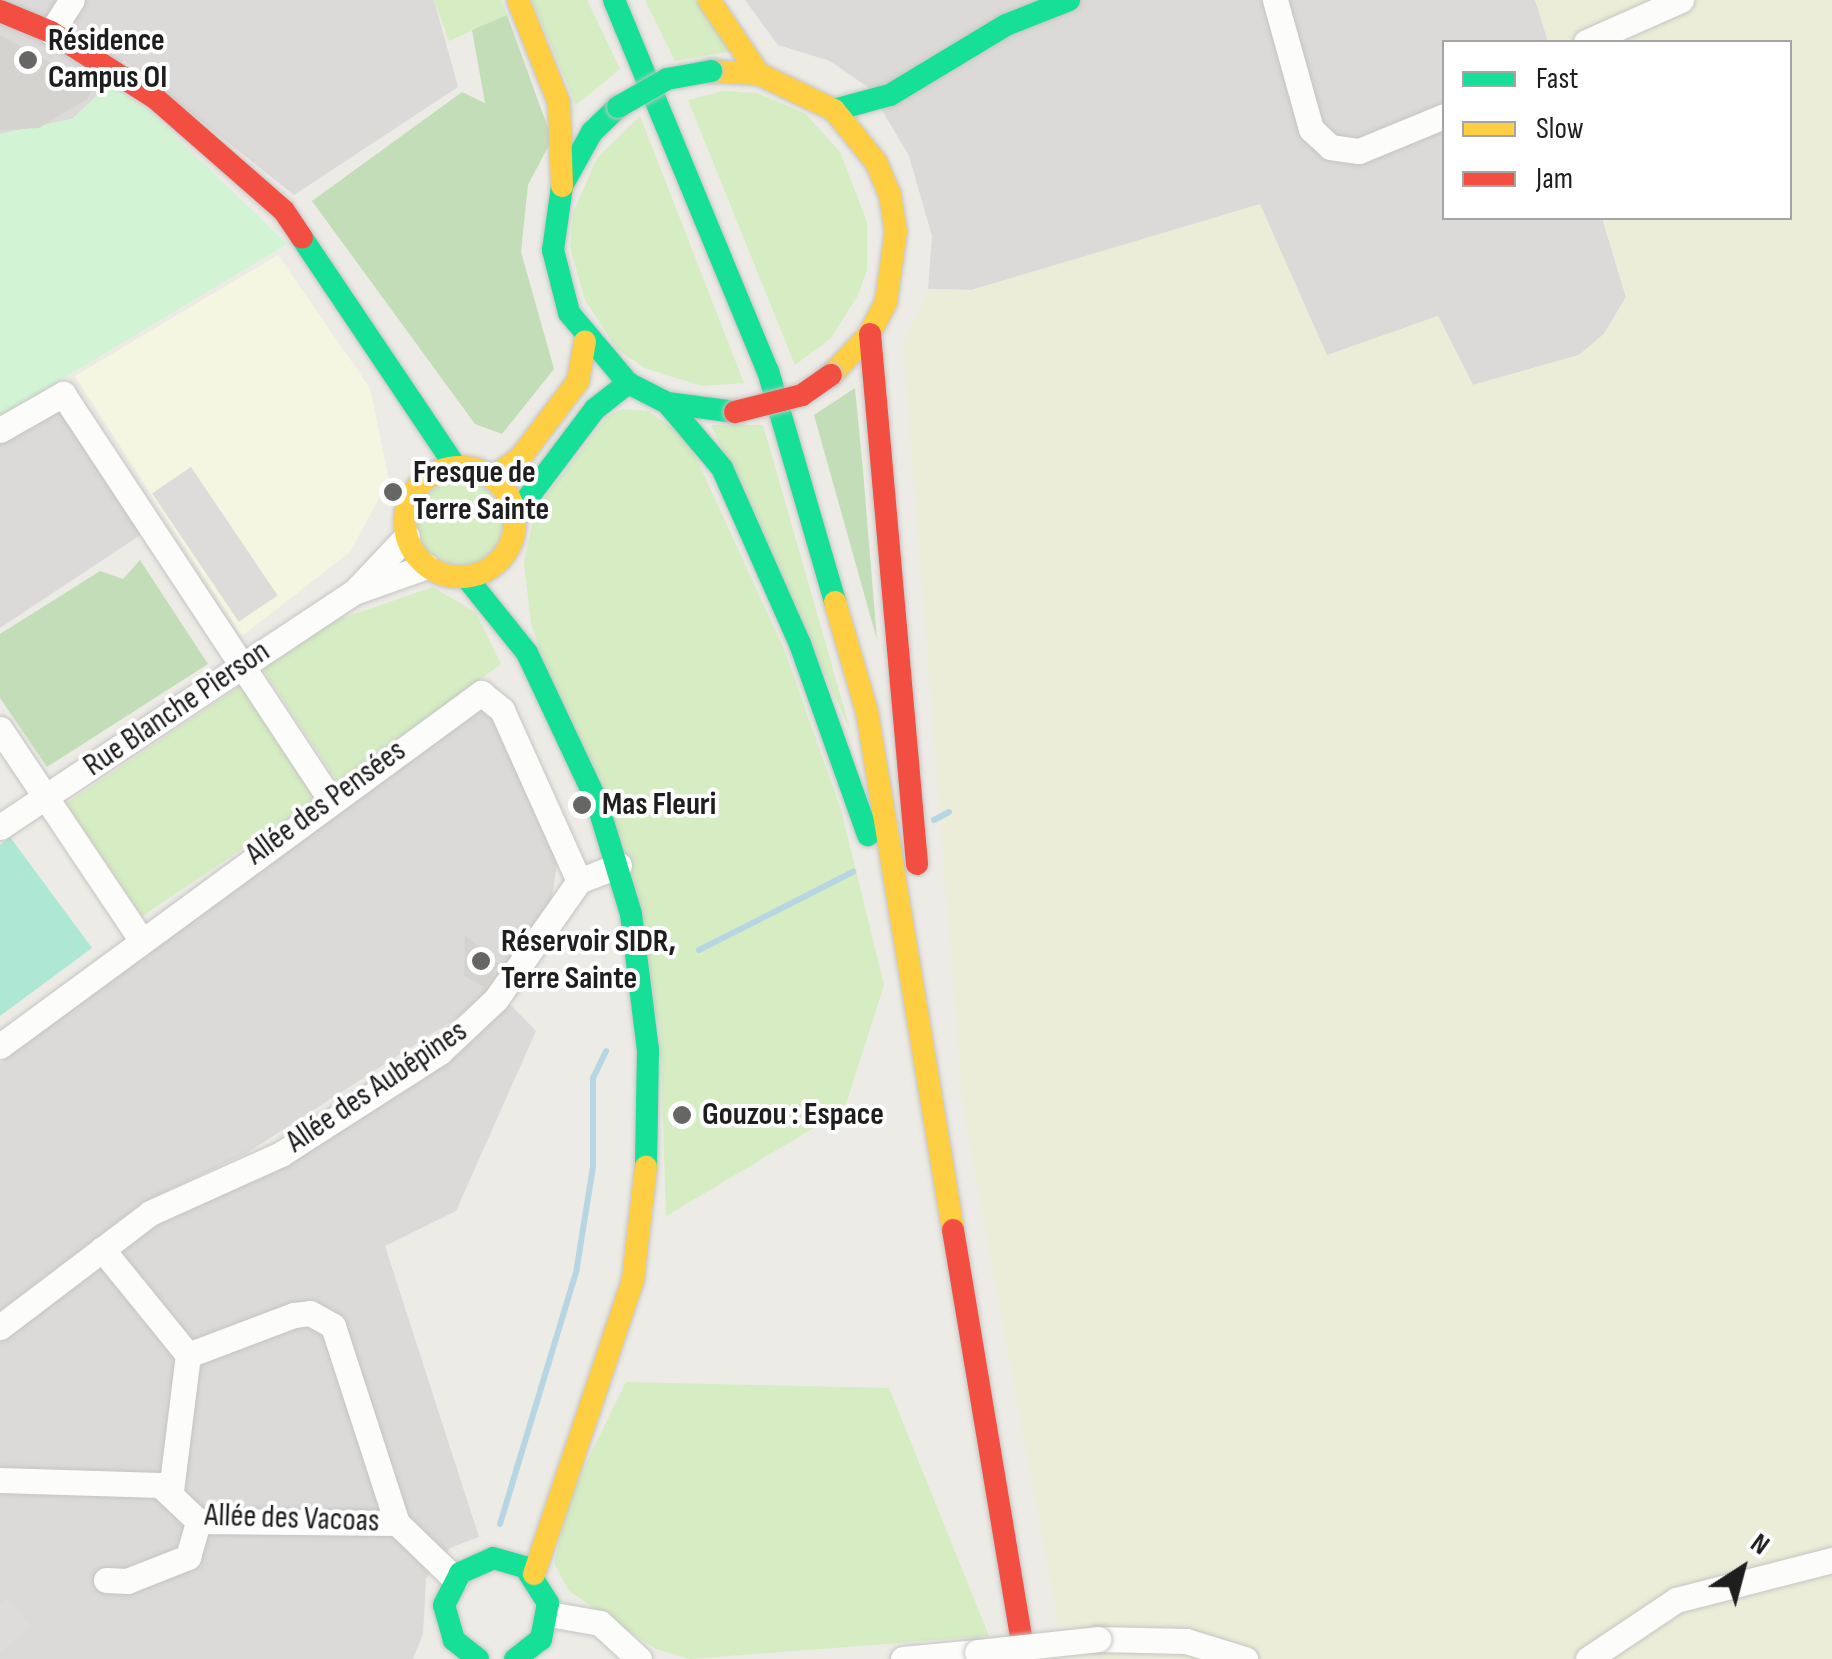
<!DOCTYPE html>
<meta charset="utf-8">
<style>
body{margin:0}
#map{position:relative;width:1832px;height:1659px;overflow:hidden;background:#ecebe6;font-family:"Sofia Sans Condensed",sans-serif}
div>[style]{position:absolute}
.residential>*{inset:0;background:#dbdad8}
.education>*{inset:0;background:#f5f6e1}
.farmland>*{inset:0;background:#ebedd8}
.grass>*{inset:0;background:#d6ecc3;transform-origin:0 0}
.round{border-radius:50%}
.forest>*{inset:0;background:#c4ddb9}
.park>*{inset:0;background:#d2f4d5}
.pitch>*{inset:0;background:#aee7d3}
.parking>*{inset:0;background:#dddcda;transform-origin:0 0}
.stream>*{height:6px;margin:-3px;padding:0 3px;transform-origin:3px;border-radius:3px;background:#b8d6e2}
.building>*{inset:0;background:#d4d3cf}
.roads{filter:drop-shadow(0 0 2px #c5c4c2) drop-shadow(0 0 2px #c5c4c2)}
.street>*{height:25px;margin:-12.5px;padding:0 12.5px;transform-origin:12.5px;border-radius:12.5px;background:#fcfcfb}
.fast>*{height:22px;margin:-11px;padding:0 11px;transform-origin:11px;border-radius:11px;background:#16e098}
.slow>*{height:22px;margin:-11px;padding:0 11px;transform-origin:11px;border-radius:11px;background:#ffcf43}
.slow>.ring{margin:-11px;padding:0;box-sizing:content-box;background:none;border:22px solid #ffcf43;border-radius:50%}
.jam>*{height:22px;margin:-11px;padding:0 11px;transform-origin:11px;border-radius:11px;background:#f24e42}
.bridges{filter:drop-shadow(0 0 2px #c5c4c2) drop-shadow(0 0 2px #c5c4c2)}
.street-bridge>*{height:25px;margin:-12.5px;padding:0 12.5px;transform-origin:12.5px;border-radius:12.5px;background:#fcfcfb}
.fast-bridge>*{height:22px;margin:-11px;padding:0 11px;transform-origin:11px;border-radius:11px;background:#16e098}
.jam-bridge>*{height:22px;margin:-11px;padding:0 11px;transform-origin:11px;border-radius:11px;background:#f24e42}
.dots>*{width:28px;height:28px;translate:-50% -50%;box-sizing:border-box;border:5px solid #fff;border-radius:50%}
span{translate:-50% -50%;white-space:nowrap;text-align:center;line-height:1.15;-webkit-text-stroke:8px #fff;paint-order:stroke}
.poi-label{font-size:32px;color:#1e1e1e;font-weight:700}
.left{translate:0 -50%;text-align:left}
.street-label{font-size:32px;color:#1e1e1e}
.legend{position:absolute;left:1442px;top:40px;width:350px;height:180px;box-sizing:border-box;background:#fff;border:2px solid #a5a5a5;margin:0;padding:12px 18px;list-style:none;font-size:30px;color:#1e1e1e}
.legend li{display:flex;align-items:center;gap:20px;height:50px}
.legend b{width:50px;border:2px solid #a5a5a5}
.north{position:absolute;left:1692px;top:1519px;width:100px;height:100px;-webkit-text-stroke:8px #fff;paint-order:stroke;rotate:36deg;font-size:28px;font-weight:700;line-height:40px;text-align:center;color:#1e1e1e}
.north::after{content:'';display:block;margin:auto;width:35px;height:45px;background:#1e1e1e;clip-path:polygon(50% 0,100% 100%,50% 72%,0 100%)}
</style>
<div id="map">
<div class="residential">
<i style="clip-path:polygon(0 0,434px 0,458px 87px,294px 195px,124px 60px,98px 102px,72px 119px,0 134px)"></i>
<i style="clip-path:polygon(745px 0,1535px 0,1548px 42px,1444px 42px,1444px 218px,1602px 218px,1626px 297px,1604px 334px,1579px 355px,1473px 385px,1438px 316px,1327px 356px,970px 290px,928px 289px,932px 236px,909px 156px,869px 88px,830px 61px,778px 45px)"></i>
<i style="clip-path:polygon(59px 409px,142px 534px,0 628px,0 443px)"></i>
<i style="clip-path:polygon(496px 686px,557px 864px,550px 910px,489px 997px,247px 1153px,144px 1202px,0 1311px,0 1063px)"></i>
<i style="clip-path:polygon(506px 1000px,536px 1031px,456px 1211px,385px 1246px,479px 1537px,450px 1548px,426px 1578px,423px 1634px,413px 1659px,0 1659px,0 1343px,157px 1224px,262px 1176px,424px 1079px)"></i>
</div>
<div class="education">
<i style="clip-path:polygon(278px 255px,370px 388px,389px 480px,350px 552px,242px 636px,75px 376px)"></i>
</div>
<div class="farmland">
<i style="clip-path:polygon(1535px 0,1832px 0,1832px 1659px,1072px 1659px,1090px 1642px,1058px 1623px,963px 1108px,903px 345px,928px 289px,971px 290px,1260px 204px,1327px 355px,1438px 316px,1473px 385px,1579px 355px,1604px 334px,1626px 297px,1602px 218px,1790px 218px,1790px 42px,1549px 42px)"></i>
</div>
<div class="grass">
<i style="clip-path:polygon(434px 0,501px 0,507px 15px,449px 41px)"></i>
<i style="clip-path:polygon(532px 0,587px 0,620px 69px,576px 105px)"></i>
<i style="clip-path:polygon(645px 0,700px 0,732px 51px,675px 61px)"></i>
<i style="clip-path:polygon(723px 91px,757px 93px,806px 114px,840px 152px,867px 222px,867px 270px,858px 295px,831px 338px,795px 365px,688px 100px)"></i>
<i style="clip-path:polygon(640px 116px,744px 383px,702px 386px,645px 368px,618px 350px,585px 300px,570px 247px,573px 213px,597px 158px)"></i>
<i style="clip-path:polygon(623px 409px,648px 411px,687px 438px,784px 649px,841px 810px,884px 985px,844px 1110px,666px 1216px,660px 1028px,531px 623px,524px 563px,535px 510px,608px 416px)"></i>
<i style="clip-path:polygon(711px 425px,763px 425px,851px 732px)"></i>
<i class="round" style="left:417px;top:480px;width:86px;height:86px"></i>
<i style="clip-path:polygon(433px 587px,476px 613px,501px 664px,339px 784px,263px 669px,334px 621px)"></i>
<i style="left:242px;top:685px;width:136px;height:212px;rotate:56deg"></i>
<i style="clip-path:polygon(626px 1382px,889px 1388px,989px 1636px,690px 1659px,656px 1649px,569px 1591px,554px 1563px,570px 1496px)"></i>
</div>
<div class="forest">
<i style="clip-path:polygon(507px 15px,552px 139px,528px 185px,521px 252px,554px 369px,502px 434px,475px 424px,312px 201px,462px 92px,485px 103px,472px 30px)"></i>
<i style="clip-path:polygon(855px 388px,863px 471px,877px 640px,814px 415px)"></i>
<i style="clip-path:polygon(140px 560px,208px 664px,47px 767px,0 698px,0 634px,100px 571px,123px 579px)"></i>
</div>
<div class="park">
<i style="clip-path:polygon(108px 85px,146px 108px,287px 244px,0 416px,0 134px,72px 119px)"></i>
</div>
<div class="pitch">
<i style="clip-path:polygon(10px 837px,92px 948px,0 1016px,0 845px)"></i>
</div>
<div class="parking">
<i style="left:191px;top:467px;width:155px;height:47px;rotate:56deg"></i>
<i style="clip-path:polygon(8px 1598px,31px 1627px,0 1652px,0 1604px)"></i>
</div>
<div class="stream">
<i style="left:934px;top:820px;width:17px;rotate:-28deg"></i>
<i style="left:699px;top:950px;width:173px;rotate:-26.9deg"></i>
<i style="left:500px;top:1524px;width:262px;rotate:-73.2deg"></i>
<i style="left:576px;top:1273px;width:107px;rotate:-80.9deg"></i>
<i style="left:593px;top:1167px;width:89px;rotate:-90deg"></i>
<i style="left:593px;top:1078px;width:30px;rotate:-64deg"></i>
</div>
<div class="building">
<i style="clip-path:polygon(0 35px,94px 86px,87px 99px,39px 128px,0 130px)"></i>
<i style="clip-path:polygon(465px 935px,499px 964px,485px 987px,464px 976px)"></i>
</div>
<div class="roads">
<div class="street">
<i style="left:1275px;top:0;width:134px;rotate:74.4deg"></i>
<i style="left:1311px;top:129px;width:26px;rotate:43deg"></i>
<i style="left:1330px;top:147px;width:29px;rotate:8deg"></i>
<i style="left:1359px;top:151px;width:92px;rotate:-22.4deg"></i>
<i style="left:51px;top:32px;width:38px;rotate:-57deg"></i>
<i style="left:1586px;top:42px;width:104px;rotate:-23.9deg"></i>
<i style="left:0;top:430px;width:73px;rotate:-29.7deg"></i>
<i style="left:63px;top:394px;width:485px;rotate:56.6deg"></i>
<i style="left:358px;top:588px;width:71px;rotate:-46.7deg"></i>
<i style="left:0;top:729px;width:255px;rotate:56.2deg"></i>
<i style="left:0;top:827px;width:425px;rotate:-33.6deg"></i>
<i style="left:354px;top:592px;width:77px;rotate:-19.6deg"></i>
<i style="left:0;top:1046px;width:597px;rotate:-36.27deg"></i>
<i style="left:481px;top:693px;width:27px;rotate:39deg"></i>
<i style="left:502px;top:710px;width:188px;rotate:65.8deg"></i>
<i style="left:102px;top:1249px;width:136px;rotate:50.9deg"></i>
<i style="left:188px;top:1355px;width:113px;rotate:-20.7deg"></i>
<i style="left:294px;top:1315px;width:16px;rotate:-7deg"></i>
<i style="left:310px;top:1313px;width:26px;rotate:29deg"></i>
<i style="left:333px;top:1326px;width:207px;rotate:72deg"></i>
<i style="left:0;top:1327px;width:188px;rotate:-37.2deg"></i>
<i style="left:150px;top:1213px;width:144px;rotate:-24.2deg"></i>
<i style="left:281px;top:1154px;width:189px;rotate:-32.7deg"></i>
<i style="left:440px;top:1052px;width:77px;rotate:-43.4deg"></i>
<i style="left:496px;top:999px;width:144px;rotate:-54.9deg"></i>
<i style="left:579px;top:881px;width:43px;rotate:-21.8deg"></i>
<i style="left:0;top:1480px;width:160px;rotate:1.8deg"></i>
<i style="left:160px;top:1485px;width:52px;rotate:43.5deg"></i>
<i style="left:198px;top:1521px;width:199px;rotate:0.6deg"></i>
<i style="left:397px;top:1523px;width:81px;rotate:44deg"></i>
<i style="left:171px;top:1491px;width:137px;rotate:-82.9deg"></i>
<i style="left:106px;top:1580px;width:21px;rotate:3deg"></i>
<i style="left:127px;top:1581px;width:66px;rotate:-21.5deg"></i>
<i style="left:188px;top:1557px;width:37px;rotate:-74deg"></i>
<i style="left:549px;top:1614px;width:52px;rotate:10deg"></i>
<i style="left:600px;top:1623px;width:53px;rotate:42.7deg"></i>
<i style="left:1098px;top:1639px;width:88px;rotate:1.3deg"></i>
<i style="left:1186px;top:1641px;width:62px;rotate:17deg"></i>
<i style="left:903px;top:1659px;width:74px;rotate:-5.4deg"></i>
<i style="left:1588px;top:1659px;width:106px;rotate:-33.8deg"></i>
<i style="left:1676px;top:1600px;width:161px;rotate:-14.4deg"></i>
</div>
<div class="fast">
<i style="left:614px;top:0;width:402px;rotate:67.5deg"></i>
<i style="left:768px;top:371px;width:241px;rotate:73.8deg"></i>
<i style="left:618px;top:107px;width:36px;rotate:136deg"></i>
<i style="left:592px;top:132px;width:62px;rotate:119.1deg"></i>
<i style="left:562px;top:186px;width:65px;rotate:98deg"></i>
<i style="left:553px;top:250px;width:65px;rotate:75.7deg"></i>
<i style="left:569px;top:313px;width:92px;rotate:49.9deg"></i>
<i style="left:628px;top:383px;width:44px;rotate:27.1deg"></i>
<i style="left:667px;top:403px;width:69px;rotate:7.5deg"></i>
<i style="left:834px;top:110px;width:58px;rotate:-15deg"></i>
<i style="left:890px;top:95px;width:135px;rotate:-31.1deg"></i>
<i style="left:1006px;top:25px;width:68px;rotate:-21.6deg"></i>
<i style="left:302px;top:238px;width:275px;rotate:56.1deg"></i>
<i style="left:667px;top:403px;width:85px;rotate:49.8deg"></i>
<i style="left:722px;top:468px;width:193px;rotate:66.1deg"></i>
<i style="left:800px;top:644px;width:203px;rotate:70.4deg"></i>
<i style="left:515px;top:515px;width:133px;rotate:-53deg"></i>
<i style="left:595px;top:409px;width:42px;rotate:-38.2deg"></i>
<i style="left:466px;top:577px;width:97px;rotate:51.2deg"></i>
<i style="left:527px;top:653px;width:165px;rotate:64.8deg"></i>
<i style="left:597px;top:802px;width:117px;rotate:73.1deg"></i>
<i style="left:631px;top:914px;width:137px;rotate:82.9deg"></i>
<i style="left:648px;top:1050px;width:117px;rotate:91deg"></i>
<i style="left:478px;top:1659px;width:31px;rotate:-142deg"></i>
<i style="left:454px;top:1640px;width:36px;rotate:-106deg"></i>
<i style="left:444px;top:1605px;width:36px;rotate:-63deg"></i>
<i style="left:460px;top:1573px;width:36px;rotate:-24deg"></i>
<i style="left:493px;top:1558px;width:33px;rotate:16deg"></i>
<i style="left:525px;top:1567px;width:43px;rotate:57.4deg"></i>
<i style="left:548px;top:1603px;width:37px;rotate:101deg"></i>
<i style="left:541px;top:1639px;width:33px;rotate:142deg"></i>
</div>
<div class="slow">
<i style="left:518px;top:0;width:111px;rotate:68.3deg"></i>
<i style="left:559px;top:103px;width:83px;rotate:87.9deg"></i>
<i style="left:709px;top:0;width:89px;rotate:56deg"></i>
<i style="left:711px;top:71px;width:48px;rotate:3.6deg"></i>
<i style="left:759px;top:74px;width:83px;rotate:25.6deg"></i>
<i style="left:834px;top:110px;width:67px;rotate:51.1deg"></i>
<i style="left:876px;top:162px;width:36px;rotate:67deg"></i>
<i style="left:890px;top:195px;width:36px;rotate:81deg"></i>
<i style="left:896px;top:231px;width:72px;rotate:98deg"></i>
<i style="left:886px;top:302px;width:36px;rotate:117deg"></i>
<i style="left:870px;top:334px;width:57px;rotate:133.6deg"></i>
<i class="ring" style="left:405px;top:467px;width:88px;height:88px"></i>
<i style="left:493px;top:477px;width:33px;rotate:-35deg"></i>
<i style="left:520px;top:458px;width:96px;rotate:-53deg"></i>
<i style="left:578px;top:381px;width:40px;rotate:-80deg"></i>
<i style="left:835px;top:602px;width:115px;rotate:73.8deg"></i>
<i style="left:867px;top:712px;width:525px;rotate:80.57deg"></i>
<i style="left:534px;top:1574px;width:311px;rotate:-71.4deg"></i>
<i style="left:633px;top:1279px;width:113px;rotate:-83.4deg"></i>
</div>
<div class="jam">
<i style="left:0;top:11px;width:55px;rotate:22.4deg"></i>
<i style="left:51px;top:32px;width:123px;rotate:32.4deg"></i>
<i style="left:155px;top:98px;width:171px;rotate:41.2deg"></i>
<i style="left:284px;top:211px;width:32px;rotate:56deg"></i>
<i style="left:870px;top:334px;width:532px;rotate:84.93deg"></i>
<i style="left:953px;top:1230px;width:435px;rotate:80.5deg"></i>
</div>
</div>
<div class="bridges">
<div class="street-bridge">
<i style="left:977px;top:1652px;width:122px;rotate:-6.1deg"></i>
</div>
<div class="fast-bridge">
<i style="left:618px;top:107px;width:56px;rotate:-29.7deg"></i>
<i style="left:667px;top:79px;width:45px;rotate:-10.3deg"></i>
</div>
<div class="jam-bridge">
<i style="left:735px;top:412px;width:69px;rotate:-14.2deg"></i>
<i style="left:802px;top:395px;width:35px;rotate:-35deg"></i>
</div>
</div>
<div class="dots">
<i style="left:28px;top:60px;background:#666664"></i>
<i style="left:393px;top:492px;background:#666664"></i>
<i style="left:582px;top:805px;background:#666664"></i>
<i style="left:481px;top:961px;background:#666664"></i>
<i style="left:682px;top:1115px;background:#666664"></i>
</div>
<div class="poi-label">
<span class="left" style="left:48px;top:60px">Résidence<br>Campus OI</span>
<span class="left" style="left:413px;top:492px">Fresque de<br>Terre Sainte</span>
<span class="left" style="left:602px;top:805px">Mas Fleuri</span>
<span class="left" style="left:501px;top:961px">Réservoir SIDR,<br>Terre Sainte</span>
<span class="left" style="left:702px;top:1115px">Gouzou : Espace</span>
</div>
<div class="street-label">
<span style="left:177px;top:709px;rotate:-34deg">Rue Blanche Pierson</span>
<span style="left:326px;top:803px;rotate:-36deg">Allée des Pensées</span>
<span style="left:377px;top:1087px;rotate:-34deg">Allée des Aubépines</span>
<span style="left:292px;top:1519px;rotate:2deg">Allée des Vacoas</span>
</div>
<ul class="legend">
<li><b style="height:12px;background:#16e098"></b>Fast</li>
<li><b style="height:12px;background:#ffcf43"></b>Slow</li>
<li><b style="height:12px;background:#f24e42"></b>Jam</li>
</ul>
<div class="north">N</div>
</div>
